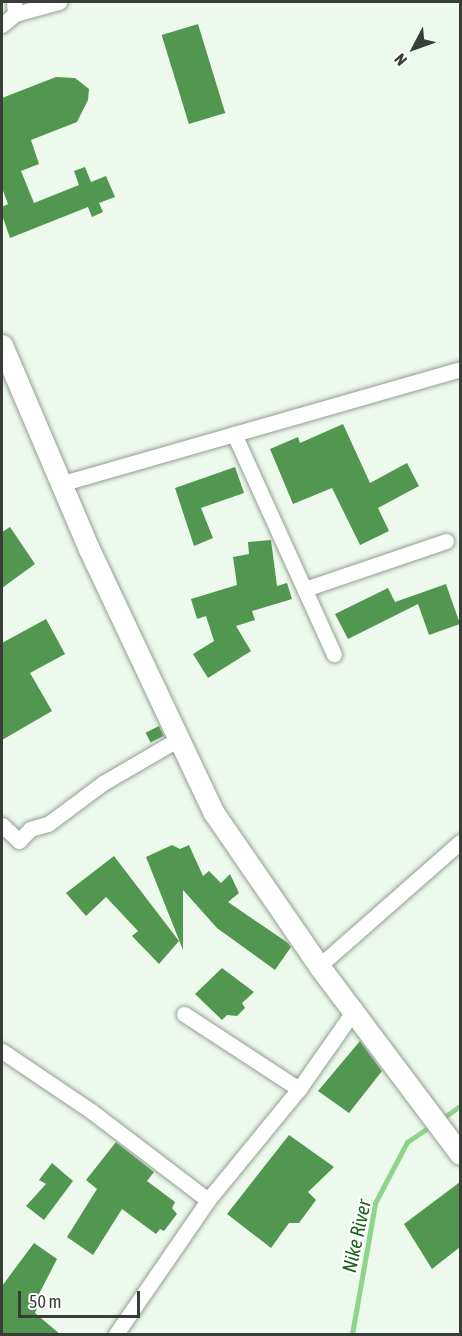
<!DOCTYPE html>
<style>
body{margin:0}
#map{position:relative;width:462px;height:1336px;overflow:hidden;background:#edf9ec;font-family:"Asap Condensed",sans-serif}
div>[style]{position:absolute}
.stream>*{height:5px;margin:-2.5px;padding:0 2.5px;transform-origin:2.5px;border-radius:2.5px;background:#8dd58a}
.building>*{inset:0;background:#51974f;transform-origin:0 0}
.roads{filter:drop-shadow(0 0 2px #939e92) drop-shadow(0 0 2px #939e92)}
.minor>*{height:15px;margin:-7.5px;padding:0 7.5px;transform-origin:7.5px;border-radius:7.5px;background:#fff}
.secondary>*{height:21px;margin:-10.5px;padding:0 10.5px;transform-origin:10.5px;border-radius:10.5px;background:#fff}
span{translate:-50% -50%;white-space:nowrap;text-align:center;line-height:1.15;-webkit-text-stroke:5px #fff;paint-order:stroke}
.water-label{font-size:20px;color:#1b631c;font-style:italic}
.frame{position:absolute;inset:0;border:3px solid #383d38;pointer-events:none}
.north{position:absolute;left:384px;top:18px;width:60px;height:60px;-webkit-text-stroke:4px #fff;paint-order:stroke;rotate:229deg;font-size:16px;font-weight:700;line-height:24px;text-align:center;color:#383d38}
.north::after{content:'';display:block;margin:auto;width:21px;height:27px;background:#383d38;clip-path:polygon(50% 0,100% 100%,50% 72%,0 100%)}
.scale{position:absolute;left:18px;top:1291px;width:122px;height:27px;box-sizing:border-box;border:3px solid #383d38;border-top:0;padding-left:8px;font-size:18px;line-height:21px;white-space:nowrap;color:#383d38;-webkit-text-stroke:4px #fff;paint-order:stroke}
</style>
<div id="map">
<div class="stream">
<i style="left:440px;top:1120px;width:24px;rotate:-35deg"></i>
<i style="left:352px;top:1334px;width:133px;rotate:-80deg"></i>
<i style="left:375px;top:1203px;width:69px;rotate:-62.3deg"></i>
<i style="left:407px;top:1142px;width:30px;rotate:-34deg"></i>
</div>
<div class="building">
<i style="left:198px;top:24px;width:93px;height:38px;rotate:73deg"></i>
<i style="clip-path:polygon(56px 77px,75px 78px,89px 89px,88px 100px,77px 122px,31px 140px,39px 164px,21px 171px,34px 203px,79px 185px,74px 171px,85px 167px,91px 182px,106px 176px,115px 197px,99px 203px,103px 212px,92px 217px,88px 207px,10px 238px,2px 215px,2px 207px,8px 204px,2px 188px,2px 98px)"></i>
<i style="clip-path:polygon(343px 424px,370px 483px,407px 463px,419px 486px,378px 508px,389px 531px,360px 545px,332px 488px,293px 504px,270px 449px,298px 437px,300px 443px)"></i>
<i style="clip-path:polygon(235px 467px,244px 493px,201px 508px,213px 538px,194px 546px,175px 488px)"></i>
<i style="clip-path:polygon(10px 527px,35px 564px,2px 588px,2px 532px)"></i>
<i style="clip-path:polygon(271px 540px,277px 586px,287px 583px,292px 599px,252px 611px,255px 620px,236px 626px,251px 651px,208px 678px,193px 654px,214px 641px,206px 616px,197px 619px,191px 599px,237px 585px,233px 557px,249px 554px,248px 542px)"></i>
<i style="clip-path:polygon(446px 584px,460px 624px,429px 635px,418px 604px,348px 639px,335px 614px,388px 588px,395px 602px)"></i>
<i style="clip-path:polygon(46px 619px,65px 654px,30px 673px,52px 711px,2px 740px,2px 643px)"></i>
<i style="left:159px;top:726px;width:11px;height:15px;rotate:63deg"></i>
<i style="clip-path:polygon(172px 845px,180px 849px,189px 845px,203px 876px,209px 871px,221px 883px,230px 874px,239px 893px,228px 902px,288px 943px,291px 947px,275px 970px,217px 928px,183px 890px,183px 950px,146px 857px)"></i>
<i style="clip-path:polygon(114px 856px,179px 941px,159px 964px,132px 936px,138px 931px,106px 897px,86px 916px,66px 893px)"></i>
<i style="clip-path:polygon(222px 968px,254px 992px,242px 1003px,245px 1008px,237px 1016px,227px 1015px,222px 1020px,195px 994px)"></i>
<i style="clip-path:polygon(360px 1041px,382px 1071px,349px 1113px,318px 1091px)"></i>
<i style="clip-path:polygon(289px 1135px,334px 1167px,308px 1192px,316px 1200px,299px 1223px,289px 1223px,271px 1248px,227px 1214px)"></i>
<i style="clip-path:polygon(116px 1142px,154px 1172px,147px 1181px,175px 1202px,172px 1208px,177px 1214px,164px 1231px,160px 1229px,156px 1234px,122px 1209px,93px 1255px,67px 1237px,97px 1189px,86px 1180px)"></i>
<i style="clip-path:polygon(52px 1163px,73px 1181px,44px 1220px,26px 1206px,46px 1184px,39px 1180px)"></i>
<i style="clip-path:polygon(460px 1182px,460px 1247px,432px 1269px,404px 1224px)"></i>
<i style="clip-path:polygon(34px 1243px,57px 1259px,37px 1298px,40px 1301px,35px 1313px,61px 1335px,2px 1335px,2px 1286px)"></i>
</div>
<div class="roads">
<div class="minor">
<i style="left:15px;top:14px;width:46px;rotate:-15.3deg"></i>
<i style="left:2px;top:25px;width:17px;rotate:-40deg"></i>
<i style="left:15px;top:14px;width:12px;rotate:-95deg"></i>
<i style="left:234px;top:434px;width:242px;rotate:65.6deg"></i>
<i style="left:60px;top:484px;width:416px;rotate:-16deg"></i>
<i style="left:305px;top:589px;width:149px;rotate:-18.8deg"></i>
<i style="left:2px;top:825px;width:23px;rotate:43deg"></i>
<i style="left:19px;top:841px;width:16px;rotate:-47deg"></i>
<i style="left:30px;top:829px;width:19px;rotate:-16deg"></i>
<i style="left:48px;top:824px;width:69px;rotate:-36.7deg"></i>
<i style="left:103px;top:783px;width:86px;rotate:-30.2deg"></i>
<i style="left:319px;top:966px;width:188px;rotate:-41.3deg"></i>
<i style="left:184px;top:1014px;width:137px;rotate:33.1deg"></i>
<i style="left:2px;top:1051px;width:107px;rotate:34deg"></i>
<i style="left:91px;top:1111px;width:147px;rotate:37.3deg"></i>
<i style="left:116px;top:1334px;width:163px;rotate:-55.5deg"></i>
<i style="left:208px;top:1200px;width:144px;rotate:-50.7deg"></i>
<i style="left:299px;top:1089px;width:98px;rotate:-55deg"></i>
</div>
<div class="secondary">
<i style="left:2px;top:345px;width:222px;rotate:66.9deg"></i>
<i style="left:89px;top:549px;width:292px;rotate:64.7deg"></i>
<i style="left:214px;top:813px;width:186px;rotate:55.5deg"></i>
<i style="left:319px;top:966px;width:235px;rotate:53.1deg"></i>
</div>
</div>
<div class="water-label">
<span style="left:356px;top:1236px;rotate:-78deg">Nike River</span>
</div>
<div class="frame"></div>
<div class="north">N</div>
<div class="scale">50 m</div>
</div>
